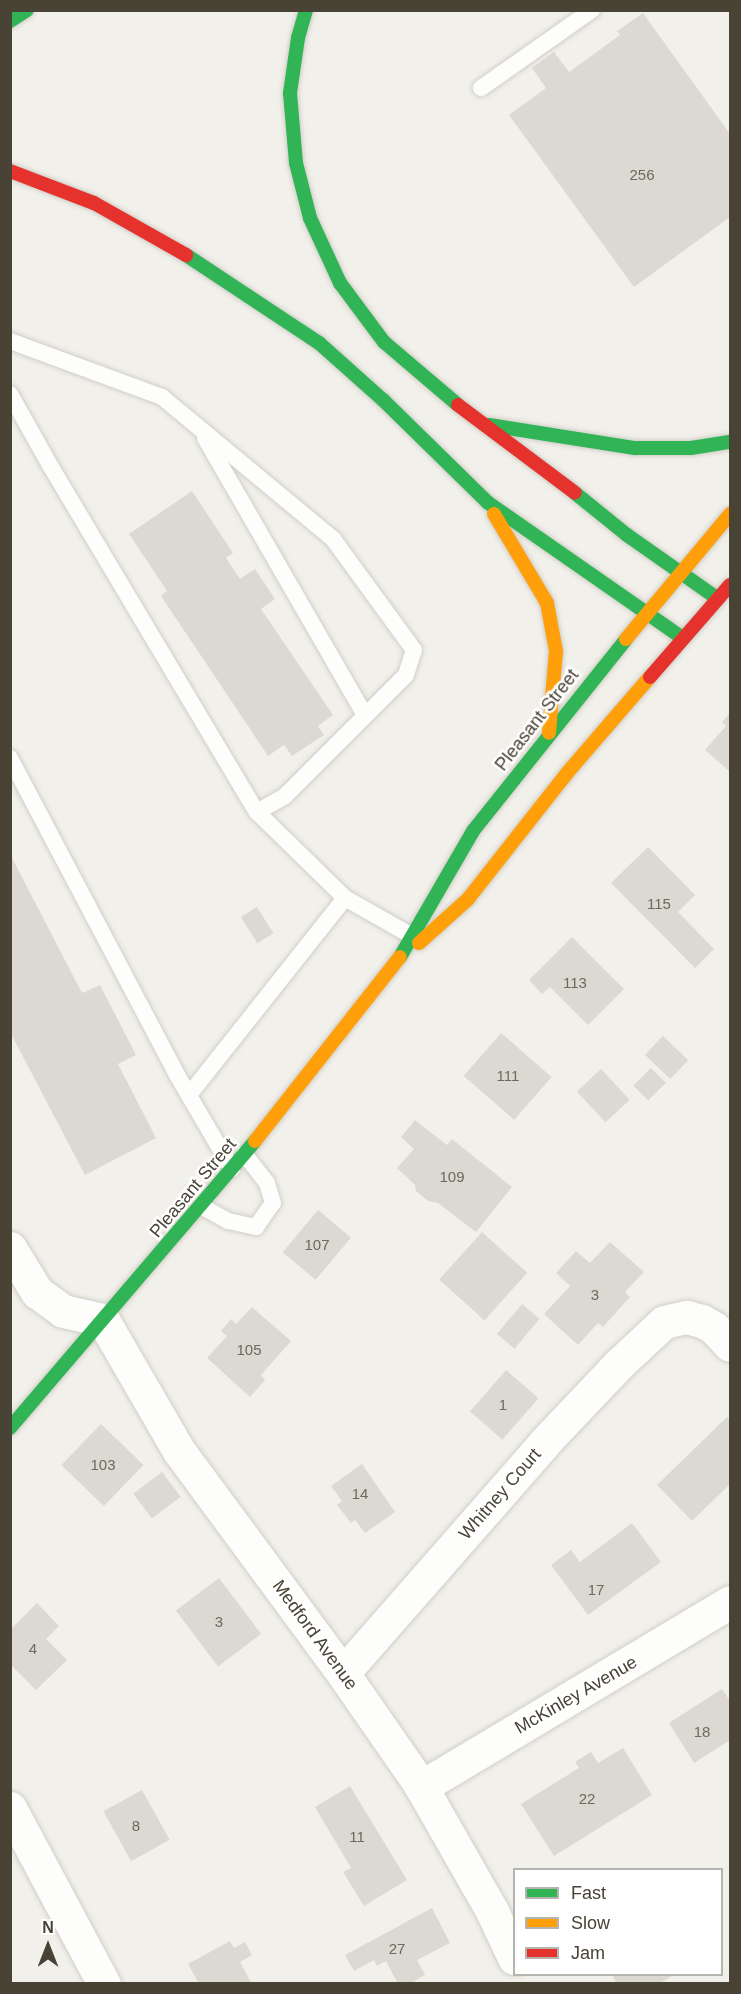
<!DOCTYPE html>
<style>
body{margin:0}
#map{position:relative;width:741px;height:1994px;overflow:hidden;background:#f2f0ea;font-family:Arial,sans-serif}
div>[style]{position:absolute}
.building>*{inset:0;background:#dcd9d2;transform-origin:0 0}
.roads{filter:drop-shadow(0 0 2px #d0cec8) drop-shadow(0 0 2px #d0cec8)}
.lane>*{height:16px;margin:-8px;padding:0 8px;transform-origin:8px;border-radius:8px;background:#fdfdfc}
.street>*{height:33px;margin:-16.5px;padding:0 16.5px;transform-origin:16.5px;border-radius:16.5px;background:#fdfdfc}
.fast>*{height:14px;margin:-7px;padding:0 7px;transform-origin:7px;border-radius:7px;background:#30b455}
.slow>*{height:14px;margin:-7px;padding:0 7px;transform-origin:7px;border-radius:7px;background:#ff9f0a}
.jam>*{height:14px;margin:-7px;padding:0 7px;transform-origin:7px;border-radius:7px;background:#e5322d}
span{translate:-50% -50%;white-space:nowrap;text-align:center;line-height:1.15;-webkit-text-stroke:5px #fff;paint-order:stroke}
.number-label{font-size:15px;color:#6e695d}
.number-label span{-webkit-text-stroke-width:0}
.street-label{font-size:18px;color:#494335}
.frame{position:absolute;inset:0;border:12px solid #494335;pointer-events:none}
.legend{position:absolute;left:513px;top:1868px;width:210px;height:108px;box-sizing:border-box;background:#fff;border:2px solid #b6b4ae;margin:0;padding:8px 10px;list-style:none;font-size:18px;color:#494335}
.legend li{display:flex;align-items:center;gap:12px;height:30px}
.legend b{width:30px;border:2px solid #b6b4ae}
.north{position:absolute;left:18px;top:1916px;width:60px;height:60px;-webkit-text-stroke:4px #fff;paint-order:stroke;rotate:0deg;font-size:16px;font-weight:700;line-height:24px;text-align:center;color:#494335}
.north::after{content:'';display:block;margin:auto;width:21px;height:27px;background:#494335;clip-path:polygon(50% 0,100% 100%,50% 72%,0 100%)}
</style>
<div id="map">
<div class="building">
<i style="clip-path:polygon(643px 13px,730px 134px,730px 217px,634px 287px,509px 115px,546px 88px,532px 68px,554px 52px,569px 72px,620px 35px,617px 31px)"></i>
<i style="clip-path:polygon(192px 491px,233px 553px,226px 558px,240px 579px,255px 569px,275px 599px,261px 609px,333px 715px,318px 726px,324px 735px,292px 756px,284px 745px,268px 756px,161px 596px,167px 591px,129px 534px)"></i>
<i style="clip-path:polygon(730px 713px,730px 772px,705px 750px,726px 726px,722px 722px)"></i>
<i style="clip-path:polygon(648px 847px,695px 895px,678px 912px,714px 949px,695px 968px,611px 883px)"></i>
<i style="clip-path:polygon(10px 854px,82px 993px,100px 985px,136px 1055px,118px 1064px,156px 1138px,85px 1175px,10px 1032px)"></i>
<i style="left:257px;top:907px;width:31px;height:19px;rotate:58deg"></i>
<i style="clip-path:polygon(572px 937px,624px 989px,588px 1025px,550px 987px,542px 994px,529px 980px)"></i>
<i style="left:501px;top:1033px;width:67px;height:57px;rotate:41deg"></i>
<i style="left:663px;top:1036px;width:35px;height:26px;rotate:44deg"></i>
<i style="left:651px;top:1068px;width:21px;height:25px;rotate:45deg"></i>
<i style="left:601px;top:1069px;width:42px;height:33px;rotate:47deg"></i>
<i style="clip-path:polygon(415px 1120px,447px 1145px,452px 1139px,512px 1187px,476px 1232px,438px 1203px,428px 1201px,416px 1191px,415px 1185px,397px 1168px,414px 1149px,401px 1137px)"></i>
<i style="left:318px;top:1210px;width:43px;height:55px;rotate:40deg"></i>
<i style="left:482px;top:1232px;width:61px;height:64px;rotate:42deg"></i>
<i style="clip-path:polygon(610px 1242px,644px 1272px,625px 1292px,630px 1297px,603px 1327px,598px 1323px,578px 1345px,544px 1314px,570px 1286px,556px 1273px,576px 1251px,590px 1263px)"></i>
<i style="left:522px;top:1304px;width:23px;height:39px;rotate:40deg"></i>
<i style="clip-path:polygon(252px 1307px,291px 1341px,261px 1375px,265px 1380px,250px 1397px,207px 1358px,227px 1336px,221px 1331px,231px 1319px,236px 1324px)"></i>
<i style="left:506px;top:1370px;width:43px;height:55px;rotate:41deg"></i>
<i style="clip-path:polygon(727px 1417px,730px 1420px,730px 1484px,692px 1521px,657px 1485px)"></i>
<i style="left:101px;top:1424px;width:59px;height:57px;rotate:44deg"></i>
<i style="clip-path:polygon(362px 1464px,395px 1512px,365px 1533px,355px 1520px,351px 1523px,337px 1505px,342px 1501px,331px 1486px)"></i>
<i style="left:162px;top:1472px;width:31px;height:36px;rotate:53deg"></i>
<i style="clip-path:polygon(632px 1523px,661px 1562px,588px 1615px,551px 1565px,571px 1550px,580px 1562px)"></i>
<i style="left:219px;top:1578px;width:70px;height:54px;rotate:53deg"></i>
<i style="clip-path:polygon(37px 1603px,59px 1626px,46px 1639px,67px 1660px,36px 1690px,10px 1664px,10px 1630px)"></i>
<i style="clip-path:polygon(722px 1689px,730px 1701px,730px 1740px,694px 1763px,669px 1723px)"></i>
<i style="clip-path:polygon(623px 1748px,652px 1795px,554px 1856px,521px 1804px,579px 1768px,575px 1762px,591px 1752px,598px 1763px)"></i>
<i style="clip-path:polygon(350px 1786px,407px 1880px,364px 1906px,343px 1872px,351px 1868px,315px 1807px)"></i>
<i style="left:142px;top:1790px;width:57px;height:44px;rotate:61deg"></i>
<i style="clip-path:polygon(432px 1908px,450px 1943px,417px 1960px,425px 1975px,409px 1984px,398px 1984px,386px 1961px,377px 1966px,374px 1960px,354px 1971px,345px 1955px)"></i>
<i style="clip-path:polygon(230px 1941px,234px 1948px,245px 1942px,252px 1955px,240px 1962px,252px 1984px,199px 1984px,188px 1964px)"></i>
<i style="clip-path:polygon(612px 1974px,669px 1974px,671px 1977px,658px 1984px,617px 1984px)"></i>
</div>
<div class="roads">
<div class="lane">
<i style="left:481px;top:88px;width:136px;rotate:-35.1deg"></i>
<i style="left:10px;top:341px;width:162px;rotate:20.2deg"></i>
<i style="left:162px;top:397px;width:222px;rotate:39.7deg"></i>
<i style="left:333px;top:539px;width:137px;rotate:53.9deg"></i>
<i style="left:414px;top:650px;width:26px;rotate:108deg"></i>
<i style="left:406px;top:675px;width:171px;rotate:135deg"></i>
<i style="left:285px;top:796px;width:32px;rotate:150deg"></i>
<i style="left:257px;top:812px;width:123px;rotate:44.3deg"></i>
<i style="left:345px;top:898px;width:251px;rotate:128.4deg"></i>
<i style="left:10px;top:394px;width:84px;rotate:60.7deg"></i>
<i style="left:51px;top:467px;width:402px;rotate:59.2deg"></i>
<i style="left:205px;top:438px;width:320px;rotate:60deg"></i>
<i style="left:10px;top:758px;width:358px;rotate:62.2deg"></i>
<i style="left:177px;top:1075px;width:109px;rotate:59.7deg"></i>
<i style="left:345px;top:898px;width:77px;rotate:29.6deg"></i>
<i style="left:201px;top:1206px;width:31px;rotate:29deg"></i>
<i style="left:228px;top:1221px;width:29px;rotate:12deg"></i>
<i style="left:256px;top:1227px;width:29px;rotate:-55deg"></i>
<i style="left:273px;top:1203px;width:21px;rotate:-107deg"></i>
<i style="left:267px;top:1183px;width:37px;rotate:-128deg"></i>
</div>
<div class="street">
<i style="left:10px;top:1248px;width:52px;rotate:58.5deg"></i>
<i style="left:37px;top:1292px;width:32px;rotate:36deg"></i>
<i style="left:63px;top:1311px;width:41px;rotate:12.7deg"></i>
<i style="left:103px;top:1320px;width:151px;rotate:59.9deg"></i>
<i style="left:179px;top:1451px;width:266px;rotate:53.6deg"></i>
<i style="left:337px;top:1665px;width:144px;rotate:55.2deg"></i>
<i style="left:419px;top:1783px;width:147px;rotate:60.3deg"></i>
<i style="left:492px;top:1911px;width:52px;rotate:64.9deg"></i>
<i style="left:343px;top:1673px;width:305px;rotate:-48.8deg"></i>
<i style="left:544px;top:1443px;width:110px;rotate:-46.5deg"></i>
<i style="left:620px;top:1363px;width:60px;rotate:-43deg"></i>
<i style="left:664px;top:1322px;width:23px;rotate:-13deg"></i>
<i style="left:686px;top:1317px;width:16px;rotate:14deg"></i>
<i style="left:702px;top:1321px;width:14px;rotate:30deg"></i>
<i style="left:714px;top:1328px;width:23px;rotate:47deg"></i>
<i style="left:421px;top:1787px;width:360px;rotate:-30.9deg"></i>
<i style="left:10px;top:1808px;width:200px;rotate:61.9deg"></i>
</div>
<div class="fast">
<i style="left:306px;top:10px;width:29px;rotate:106deg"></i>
<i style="left:298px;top:38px;width:56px;rotate:98.3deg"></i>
<i style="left:290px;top:93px;width:70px;rotate:85.1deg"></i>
<i style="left:296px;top:163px;width:57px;rotate:75.7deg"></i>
<i style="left:310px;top:218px;width:72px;rotate:65.2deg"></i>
<i style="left:340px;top:283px;width:74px;rotate:53.3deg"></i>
<i style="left:384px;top:342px;width:97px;rotate:40.4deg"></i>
<i style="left:10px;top:21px;width:20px;rotate:-33deg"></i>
<i style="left:186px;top:255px;width:159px;rotate:33.5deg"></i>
<i style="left:319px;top:343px;width:86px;rotate:41.7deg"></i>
<i style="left:383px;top:400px;width:146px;rotate:44.4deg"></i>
<i style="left:487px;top:502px;width:239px;rotate:34.8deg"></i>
<i style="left:489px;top:425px;width:148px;rotate:9deg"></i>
<i style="left:635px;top:448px;width:56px"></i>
<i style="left:691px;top:448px;width:39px;rotate:-9deg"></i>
<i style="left:575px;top:493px;width:67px;rotate:38.9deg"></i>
<i style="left:627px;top:535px;width:111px;rotate:35.1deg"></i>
<i style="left:400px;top:957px;width:146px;rotate:-59.9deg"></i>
<i style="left:473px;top:831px;width:246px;rotate:-51.4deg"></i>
<i style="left:10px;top:1428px;width:377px;rotate:-49.5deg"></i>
</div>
<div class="slow">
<i style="left:494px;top:514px;width:104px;rotate:59.2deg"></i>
<i style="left:547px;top:603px;width:49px;rotate:79.4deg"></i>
<i style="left:556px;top:651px;width:82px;rotate:94.9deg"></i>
<i style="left:626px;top:639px;width:163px;rotate:-50.2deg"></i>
<i style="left:419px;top:943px;width:66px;rotate:-41.9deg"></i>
<i style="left:468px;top:899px;width:160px;rotate:-51.8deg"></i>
<i style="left:567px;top:773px;width:127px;rotate:-49.2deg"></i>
<i style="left:255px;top:1141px;width:234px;rotate:-51.8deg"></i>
</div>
<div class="jam">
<i style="left:10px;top:171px;width:90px;rotate:20.9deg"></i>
<i style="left:94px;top:203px;width:106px;rotate:29.5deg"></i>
<i style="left:458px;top:405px;width:146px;rotate:36.9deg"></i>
<i style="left:650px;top:677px;width:122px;rotate:-49deg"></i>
</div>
</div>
<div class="number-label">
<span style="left:642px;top:175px">256</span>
<span style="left:659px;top:904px">115</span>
<span style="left:575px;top:983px">113</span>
<span style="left:508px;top:1076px">111</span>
<span style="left:452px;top:1177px">109</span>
<span style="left:317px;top:1245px">107</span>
<span style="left:595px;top:1295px">3</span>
<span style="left:249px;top:1350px">105</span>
<span style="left:503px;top:1405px">1</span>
<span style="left:103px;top:1465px">103</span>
<span style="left:360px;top:1494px">14</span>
<span style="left:596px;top:1590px">17</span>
<span style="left:219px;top:1622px">3</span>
<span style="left:33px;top:1649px">4</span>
<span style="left:702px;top:1732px">18</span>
<span style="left:587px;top:1799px">22</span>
<span style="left:136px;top:1826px">8</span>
<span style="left:357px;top:1837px">11</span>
<span style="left:397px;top:1949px">27</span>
</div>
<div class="street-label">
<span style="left:537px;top:720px;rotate:-52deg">Pleasant Street</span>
<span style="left:193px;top:1188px;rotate:-50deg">Pleasant Street</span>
<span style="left:500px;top:1494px;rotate:-49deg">Whitney Court</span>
<span style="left:315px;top:1635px;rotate:54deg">Medford Avenue</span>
<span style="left:576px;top:1695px;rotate:-30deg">McKinley Avenue</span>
</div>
<div class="frame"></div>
<ul class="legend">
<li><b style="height:8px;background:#30b455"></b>Fast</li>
<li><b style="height:8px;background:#ff9f0a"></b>Slow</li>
<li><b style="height:8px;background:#e5322d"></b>Jam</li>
</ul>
<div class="north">N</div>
</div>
